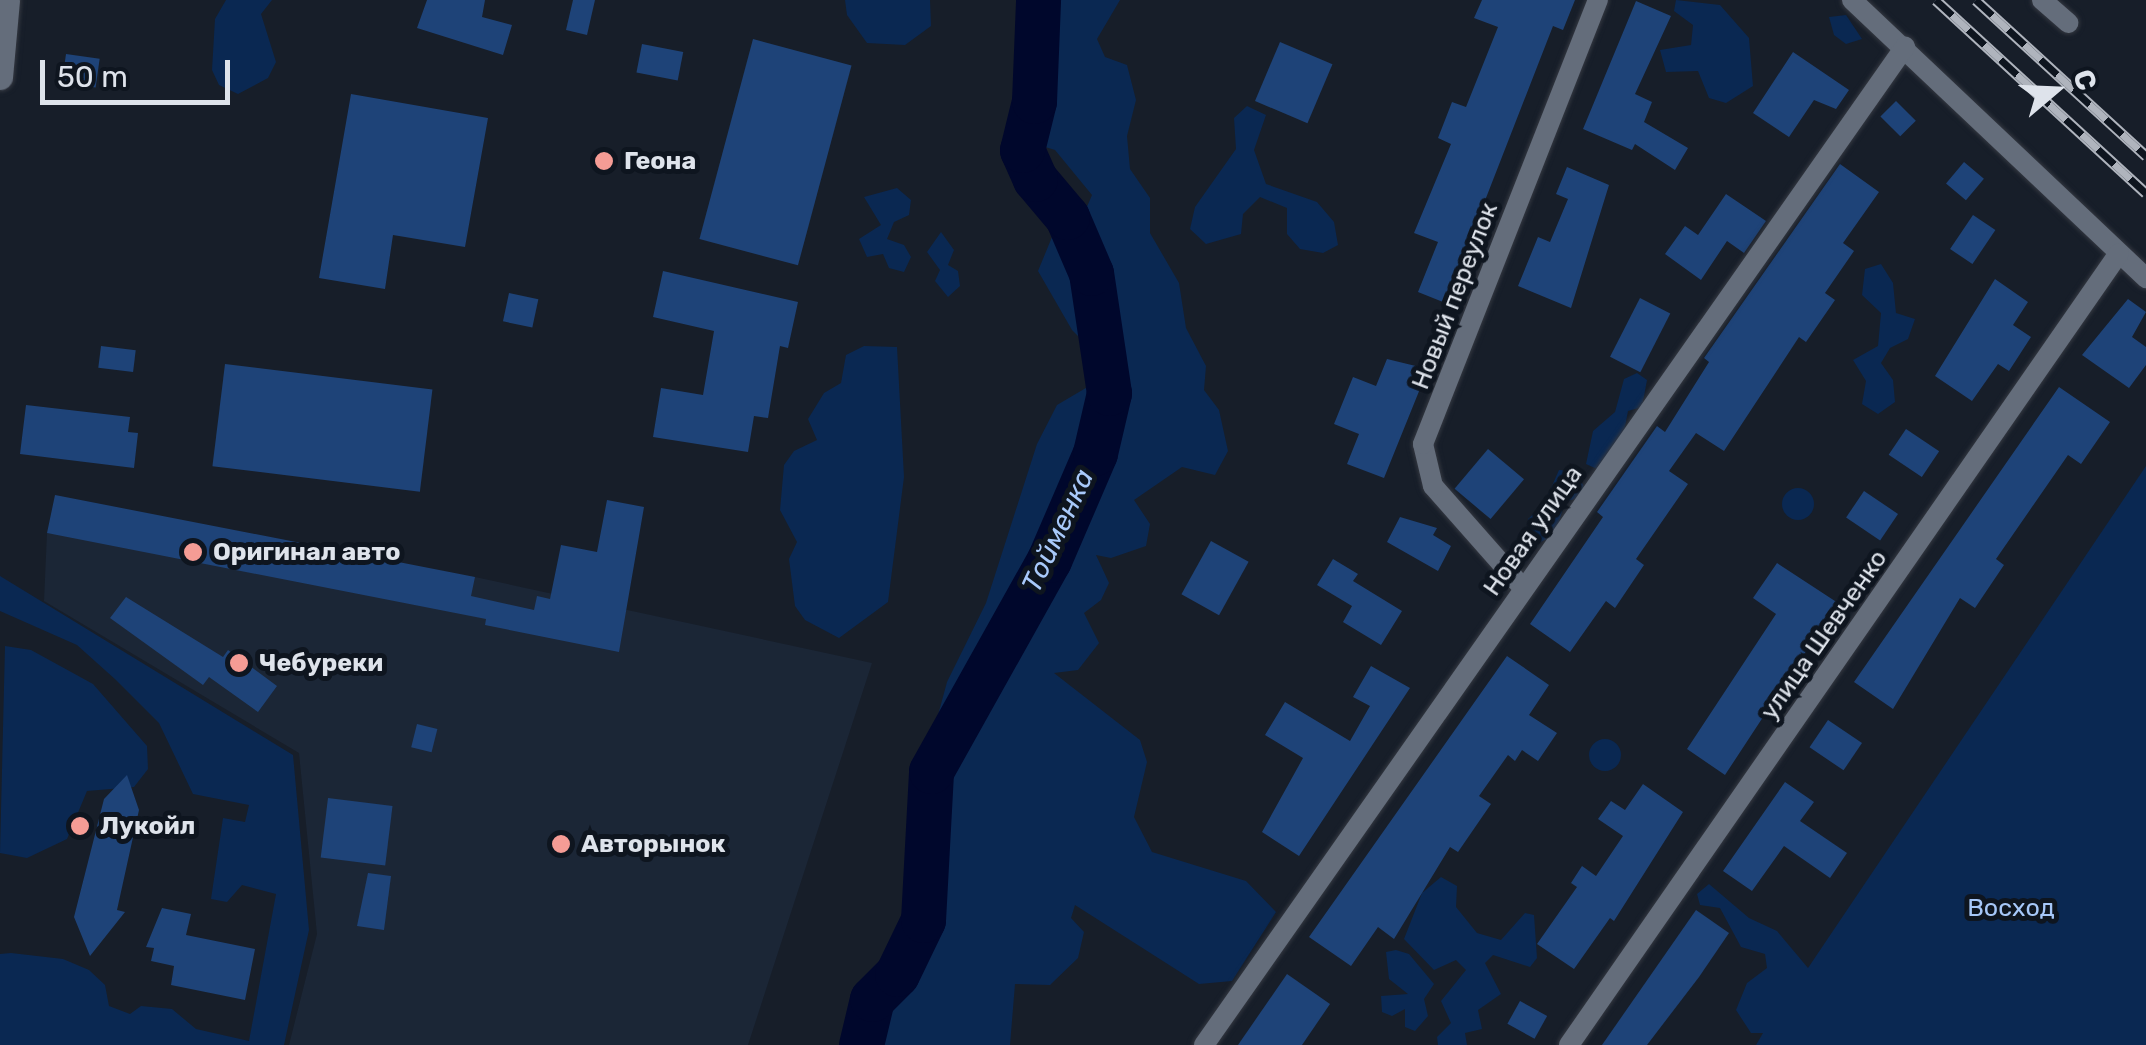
<!DOCTYPE html>
<meta charset="utf-8">
<style>
body{margin:0}
#map{position:relative;width:2146px;height:1045px;overflow:hidden;background:#171e29;font-family:Rubik,sans-serif}
div>[style]{position:absolute}
.built>*{inset:0;background:#1b2636}
.green>*{inset:0;background:#0a2852}
.round{border-radius:50%}
.river>*{height:45px;margin:-22.5px;padding:0 22.5px;transform-origin:22.5px;border-radius:22.5px;background:#00072c}
.building>*{inset:0;background:#1e4378;transform-origin:0 0}
.roads{filter:drop-shadow(0 0 2px #343841) drop-shadow(0 0 2px #343841)}
.minor>*{height:20px;margin:-10px;padding:0 10px;transform-origin:10px;border-radius:10px;background:#646d7b}
.tertiary>*{height:25px;margin:-12.5px;padding:0 12.5px;transform-origin:12.5px;border-radius:12.5px;background:#646d7b}
.rail>*{height:11px;margin-top:-5.5px;transform-origin:0;background:repeating-linear-gradient(90deg,#0e151f 0 22px,#afb4bd 0 44px);box-sizing:border-box;border-block:2px solid #afb4bd}
.dots>*{width:28px;height:28px;translate:-50% -50%;box-sizing:border-box;border:5px solid #0e151f;border-radius:50%}
span{translate:-50% -50%;white-space:nowrap;text-align:center;line-height:1.15;-webkit-text-stroke:10px #0e151f;paint-order:stroke}
.poi-label{font-size:25px;color:#dee3eb;font-weight:700}
.left{translate:0 -50%;text-align:left}
.street-label{font-size:25px;color:#dee3eb}
.park-label{font-size:25px;color:#a6c7f8}
.water-label{font-size:28px;color:#a8c9fa;font-style:italic}
.north{position:absolute;left:2006px;top:40px;width:100px;height:100px;-webkit-text-stroke:8px #0e151f;paint-order:stroke;rotate:71deg;font-size:28px;font-weight:700;line-height:40px;text-align:center;color:#dee3eb}
.north::after{content:'';display:block;margin:auto;width:35px;height:45px;background:#dee3eb;clip-path:polygon(50% 0,100% 100%,50% 72%,0 100%)}
.scale{position:absolute;left:40px;top:60px;width:190px;height:45px;box-sizing:border-box;border:5px solid #dee3eb;border-top:0;padding-left:12px;font-size:30px;line-height:35px;white-space:nowrap;color:#dee3eb;-webkit-text-stroke:8px #0e151f;paint-order:stroke}
</style>
<div id="map">
<div class="built">
<i style="clip-path:polygon(47px 533px,475px 577px,872px 663px,748px 1045px,289px 1045px,317px 934px,299px 753px,44px 601px)"></i>
</div>
<div class="green">
<i style="clip-path:polygon(226px 0,272px 0,261px 14px,276px 62px,268px 78px,238px 94px,219px 85px,212px 70px,215px 19px)"></i>
<i style="clip-path:polygon(845px 0,930px 0,931px 26px,905px 45px,867px 43px,847px 15px)"></i>
<i style="clip-path:polygon(1042px 0,1120px 0,1097px 39px,1105px 57px,1127px 65px,1136px 100px,1127px 136px,1130px 169px,1150px 198px,1150px 233px,1179px 283px,1186px 328px,1206px 366px,1204px 390px,1219px 410px,1228px 451px,1215px 475px,1182px 467px,1134px 500px,1150px 524px,1146px 546px,1111px 558px,1096px 555px,1109px 583px,1101px 600px,1084px 613px,1099px 643px,1078px 670px,1054px 673px,1140px 740px,1147px 762px,1134px 817px,1152px 852px,1246px 881px,1276px 912px,1232px 981px,1199px 984px,1075px 905px,1071px 918px,1084px 932px,1078px 958px,1050px 985px,1015px 984px,1010px 1045px,876px 1045px,890px 989px,921px 962px,952px 789px,956px 743px,937px 719px,947px 682px,986px 603px,1037px 444px,1057px 405px,1096px 382px,1101px 370px,1098px 356px,1072px 330px,1038px 271px,1059px 220px,1083px 216px,1092px 195px,1055px 150px,1042px 146px,1031px 121px,1039px 93px,1036px 26px)"></i>
<i style="clip-path:polygon(1676px 0,1720px 5px,1749px 38px,1753px 86px,1726px 103px,1709px 98px,1698px 71px,1666px 72px,1660px 50px,1691px 45px,1693px 25px,1674px 11px)"></i>
<i style="clip-path:polygon(1846px 15px,1862px 39px,1846px 44px,1834px 35px,1829px 17px)"></i>
<i style="clip-path:polygon(1247px 106px,1266px 115px,1254px 150px,1266px 184px,1317px 202px,1334px 222px,1338px 245px,1323px 253px,1300px 249px,1287px 234px,1287px 208px,1260px 197px,1243px 214px,1241px 234px,1206px 244px,1190px 229px,1195px 207px,1236px 149px,1234px 118px)"></i>
<i style="clip-path:polygon(897px 188px,911px 200px,909px 215px,894px 222px,887px 239px,904px 245px,911px 257px,904px 272px,889px 268px,883px 254px,867px 257px,859px 239px,881px 225px,864px 197px)"></i>
<i style="clip-path:polygon(941px 232px,954px 250px,948px 265px,958px 271px,960px 286px,948px 297px,935px 281px,940px 270px,927px 252px)"></i>
<i style="clip-path:polygon(1881px 264px,1893px 283px,1896px 313px,1915px 319px,1908px 339px,1890px 348px,1881px 363px,1893px 380px,1895px 402px,1878px 414px,1862px 404px,1866px 381px,1853px 360px,1878px 346px,1881px 313px,1862px 295px,1865px 269px)"></i>
<i style="clip-path:polygon(864px 346px,897px 347px,904px 477px,888px 602px,839px 638px,805px 620px,795px 606px,789px 559px,797px 542px,780px 510px,784px 465px,794px 451px,817px 440px,808px 419px,824px 393px,841px 383px,846px 355px)"></i>
<i style="clip-path:polygon(1637px 373px,1647px 380px,1642px 407px,1628px 411px,1624px 432px,1597px 469px,1586px 464px,1593px 431px,1615px 412px,1624px 379px)"></i>
<i style="clip-path:polygon(2146px 466px,2146px 1045px,1756px 1045px,1763px 1033px,1751px 1033px,1736px 1010px,1747px 983px,1767px 968px,1765px 954px,1741px 947px,1720px 908px,1700px 905px,1697px 894px,1709px 884px,1749px 918px,1777px 931px,1808px 968px)"></i>
<i style="clip-path:polygon(1559px 470px,1573px 471px,1584px 486px,1576px 499px,1565px 501px,1555px 536px,1538px 543px,1527px 535px,1528px 519px,1544px 504px)"></i>
<i class="round" style="left:1782px;top:488px;width:32px;height:32px"></i>
<i style="clip-path:polygon(0 576px,293px 755px,309px 930px,284px 1045px,0 1045px,0 954px,11px 953px,63px 959px,89px 970px,105px 985px,109px 1006px,130px 1014px,141px 1006px,172px 1009px,196px 1029px,249px 1041px,276px 894px,242px 885px,227px 902px,211px 899px,223px 818px,245px 822px,249px 805px,193px 794px,159px 723px,116px 680px,77px 645px,0 611px)"></i>
<i style="clip-path:polygon(5px 646px,31px 650px,93px 684px,147px 746px,148px 769px,134px 787px,87px 791px,67px 839px,27px 858px,0 853px)"></i>
<i class="round" style="left:1589px;top:739px;width:32px;height:32px"></i>
<i style="clip-path:polygon(1441px 877px,1457px 886px,1456px 907px,1477px 933px,1501px 940px,1525px 913px,1534px 915px,1537px 958px,1530px 967px,1493px 955px,1485px 963px,1501px 994px,1478px 1010px,1482px 1029px,1465px 1033px,1467px 1045px,1438px 1045px,1437px 1037px,1451px 1023px,1441px 1001px,1466px 970px,1456px 960px,1434px 970px,1404px 939px,1422px 893px)"></i>
<i style="clip-path:polygon(1396px 950px,1409px 954px,1434px 984px,1424px 999px,1428px 1016px,1415px 1031px,1405px 1027px,1405px 1009px,1392px 1016px,1382px 1012px,1381px 996px,1408px 994px,1389px 979px,1386px 952px)"></i>
</div>
<div class="river">
<i style="left:861px;top:1045px;width:47px;rotate:-76.6deg"></i>
<i style="left:872px;top:999px;width:35px;rotate:-45deg"></i>
<i style="left:897px;top:974px;width:60px;rotate:-64.3deg"></i>
<i style="left:923px;top:920px;width:149px;rotate:-86.9deg"></i>
<i style="left:931px;top:771px;width:242px;rotate:-60.8deg"></i>
<i style="left:1049px;top:560px;width:116px;rotate:-66.7deg"></i>
<i style="left:1095px;top:453px;width:62px;rotate:-76.9deg"></i>
<i style="left:1109px;top:393px;width:121px;rotate:-98.5deg"></i>
<i style="left:1091px;top:273px;width:61px;rotate:-113.2deg"></i>
<i style="left:1067px;top:217px;width:50px;rotate:-130.1deg"></i>
<i style="left:1035px;top:179px;width:32px;rotate:-114deg"></i>
<i style="left:1022px;top:150px;width:50px;rotate:-76.2deg"></i>
<i style="left:1034px;top:101px;width:101px;rotate:-87.7deg"></i>
</div>
<div class="building">
<i style="clip-path:polygon(427px 0,485px 0,482px 17px,512px 25px,503px 55px,417px 28px)"></i>
<i style="clip-path:polygon(573px 0,595px 0,587px 35px,566px 30px)"></i>
<i style="clip-path:polygon(1482px 0,1575px 0,1563px 30px,1553px 26px,1456px 275px,1464px 278px,1453px 306px,1418px 292px,1438px 242px,1414px 233px,1451px 144px,1438px 138px,1452px 102px,1466px 107px,1498px 27px,1474px 18px)"></i>
<i style="clip-path:polygon(1636px 1px,1671px 16px,1635px 94px,1652px 102px,1644px 122px,1688px 148px,1675px 170px,1635px 144px,1632px 150px,1583px 129px)"></i>
<i style="left:753px;top:39px;width:102px;height:207px;rotate:15deg"></i>
<i style="left:1280px;top:42px;width:57px;height:64px;rotate:23deg"></i>
<i style="left:642px;top:44px;width:42px;height:29px;rotate:11deg"></i>
<i style="clip-path:polygon(1793px 52px,1849px 90px,1836px 109px,1814px 100px,1789px 137px,1753px 113px)"></i>
<i style="left:66px;top:54px;width:34px;height:29px;rotate:8deg"></i>
<i style="clip-path:polygon(351px 94px,488px 118px,465px 247px,393px 235px,385px 289px,319px 278px)"></i>
<i style="left:1896px;top:101px;width:28px;height:22px;rotate:45deg"></i>
<i style="left:1964px;top:162px;width:26px;height:28px;rotate:40deg"></i>
<i style="clip-path:polygon(1840px 164px,1879px 192px,1843px 243px,1854px 251px,1825px 293px,1835px 300px,1806px 342px,1799px 337px,1724px 451px,1696px 433px,1669px 471px,1688px 484px,1636px 559px,1644px 565px,1615px 608px,1606px 601px,1570px 652px,1530px 624px,1603px 517px,1597px 512px,1657px 426px,1665px 432px,1709px 362px,1704px 358px)"></i>
<i style="clip-path:polygon(1567px 167px,1609px 185px,1571px 308px,1518px 286px,1538px 237px,1550px 242px,1568px 199px,1556px 194px)"></i>
<i style="clip-path:polygon(1726px 194px,1766px 221px,1744px 253px,1727px 241px,1701px 280px,1665px 254px,1685px 226px,1698px 235px)"></i>
<i style="left:1973px;top:215px;width:27px;height:41px;rotate:34deg"></i>
<i style="clip-path:polygon(663px 271px,798px 302px,788px 348px,780px 346px,768px 418px,754px 416px,748px 452px,653px 437px,661px 388px,703px 395px,714px 331px,653px 317px)"></i>
<i style="clip-path:polygon(1995px 279px,2028px 302px,2013px 325px,2031px 337px,2009px 371px,1998px 364px,1972px 401px,1935px 376px)"></i>
<i style="left:509px;top:293px;width:30px;height:29px;rotate:12deg"></i>
<i style="left:1640px;top:298px;width:34px;height:66px;rotate:27deg"></i>
<i style="clip-path:polygon(2128px 299px,2146px 312px,2132px 337px,2146px 347px,2146px 365px,2129px 388px,2082px 355px)"></i>
<i style="left:101px;top:346px;width:35px;height:22px;rotate:7deg"></i>
<i style="clip-path:polygon(1387px 359px,1428px 369px,1384px 478px,1347px 464px,1359px 434px,1334px 424px,1353px 377px,1376px 386px)"></i>
<i style="left:225px;top:364px;width:209px;height:103px;rotate:7deg"></i>
<i style="clip-path:polygon(2059px 387px,2110px 422px,2081px 464px,2068px 455px,1996px 559px,2004px 565px,1975px 608px,1960px 598px,1893px 709px,1854px 682px)"></i>
<i style="clip-path:polygon(26px 405px,130px 417px,128px 432px,138px 433px,134px 468px,20px 454px)"></i>
<i style="left:1906px;top:429px;width:40px;height:31px;rotate:34deg"></i>
<i style="left:1488px;top:449px;width:47px;height:52px;rotate:40deg"></i>
<i style="left:1864px;top:491px;width:41px;height:32px;rotate:34deg"></i>
<i style="clip-path:polygon(55px 495px,475px 577px,471px 596px,534px 610px,537px 596px,550px 599px,561px 545px,597px 552px,607px 500px,644px 507px,619px 652px,485px 625px,486px 619px,47px 533px)"></i>
<i style="clip-path:polygon(1400px 517px,1437px 528px,1433px 535px,1451px 546px,1438px 571px,1387px 542px)"></i>
<i style="left:1211px;top:541px;width:43px;height:61px;rotate:29deg"></i>
<i style="clip-path:polygon(1333px 559px,1358px 574px,1353px 581px,1402px 611px,1381px 645px,1343px 622px,1352px 606px,1317px 585px)"></i>
<i style="clip-path:polygon(1777px 563px,1838px 603px,1725px 775px,1687px 749px,1776px 614px,1753px 598px)"></i>
<i style="clip-path:polygon(126px 597px,223px 657px,228px 650px,277px 686px,258px 712px,209px 677px,203px 685px,110px 618px)"></i>
<i style="clip-path:polygon(1507px 656px,1549px 685px,1529px 715px,1557px 733px,1538px 761px,1522px 750px,1515px 761px,1508px 755px,1479px 796px,1491px 804px,1458px 852px,1450px 847px,1394px 939px,1378px 927px,1351px 966px,1309px 937px)"></i>
<i style="clip-path:polygon(1371px 666px,1410px 688px,1299px 856px,1262px 832px,1303px 758px,1265px 735px,1285px 702px,1350px 741px,1370px 706px,1353px 697px)"></i>
<i style="left:1828px;top:720px;width:41px;height:33px;rotate:34deg"></i>
<i style="left:417px;top:724px;width:21px;height:24px;rotate:14deg"></i>
<i style="clip-path:polygon(127px 775px,139px 810px,117px 910px,125px 912px,90px 956px,74px 917px,104px 799px)"></i>
<i style="clip-path:polygon(1785px 782px,1814px 802px,1800px 821px,1847px 853px,1830px 878px,1784px 846px,1752px 891px,1723px 871px)"></i>
<i style="clip-path:polygon(1643px 784px,1683px 812px,1614px 921px,1610px 918px,1574px 969px,1537px 944px,1577px 887px,1571px 883px,1582px 866px,1596px 876px,1623px 836px,1598px 819px,1611px 801px,1625px 810px)"></i>
<i style="left:328px;top:798px;width:65px;height:60px;rotate:7deg"></i>
<i style="clip-path:polygon(368px 873px,391px 876px,384px 930px,357px 926px)"></i>
<i style="clip-path:polygon(162px 908px,191px 914px,186px 935px,255px 949px,245px 1000px,171px 985px,174px 966px,151px 961px,154px 948px,146px 947px)"></i>
<i style="clip-path:polygon(1696px 910px,1729px 933px,1699px 977px,1647px 1045px,1602px 1045px)"></i>
<i style="clip-path:polygon(1287px 974px,1330px 1004px,1302px 1045px,1238px 1045px)"></i>
<i style="left:1520px;top:1001px;width:31px;height:26px;rotate:29deg"></i>
</div>
<div class="roads">
<div class="minor">
<i style="left:1852px;top:0;width:405px;rotate:43.4deg"></i>
<i style="left:2042px;top:0;width:35px;rotate:41deg"></i>
<i style="left:1523px;top:588px;width:136px;rotate:-131.4deg"></i>
<i style="left:1433px;top:486px;width:43px;rotate:-103.4deg"></i>
<i style="left:1423px;top:444px;width:477px;rotate:-68.5deg"></i>
<i style="left:1204px;top:1045px;width:1220px;rotate:-54.92deg"></i>
<i style="left:1569px;top:1045px;width:964px;rotate:-55.22deg"></i>
</div>
<div class="tertiary">
<i style="left:0;top:77px;width:77px;rotate:-84.8deg"></i>
</div>
</div>
<div class="rail">
<i style="left:1936px;top:0;width:285px;rotate:42.6deg"></i>
<i style="left:1976px;top:0;width:231px;rotate:42.5deg"></i>
</div>
<div class="dots">
<i style="left:604px;top:161px;background:#f59c95"></i>
<i style="left:193px;top:552px;background:#f59c95"></i>
<i style="left:239px;top:663px;background:#f59c95"></i>
<i style="left:80px;top:826px;background:#f59c95"></i>
<i style="left:561px;top:844px;background:#f59c95"></i>
</div>
<div class="poi-label">
<span class="left" style="left:624px;top:161px">Геона</span>
<span class="left" style="left:213px;top:552px">Оригинал авто</span>
<span class="left" style="left:259px;top:663px">Чебуреки</span>
<span class="left" style="left:100px;top:826px">Лукойл</span>
<span class="left" style="left:581px;top:844px">Авторынок</span>
</div>
<div class="street-label">
<span style="left:1455px;top:296px;rotate:-69deg">Новый переулок</span>
<span style="left:1533px;top:531px;rotate:-55deg">Новая улица</span>
<span style="left:1824px;top:635px;rotate:-55deg">улица Шевченко</span>
</div>
<div class="park-label">
<span style="left:2011px;top:908px">Восход</span>
</div>
<div class="water-label">
<span style="left:1058px;top:531px;rotate:-65deg">Тойменка</span>
</div>
<div class="north">С</div>
<div class="scale">50 m</div>
</div>
